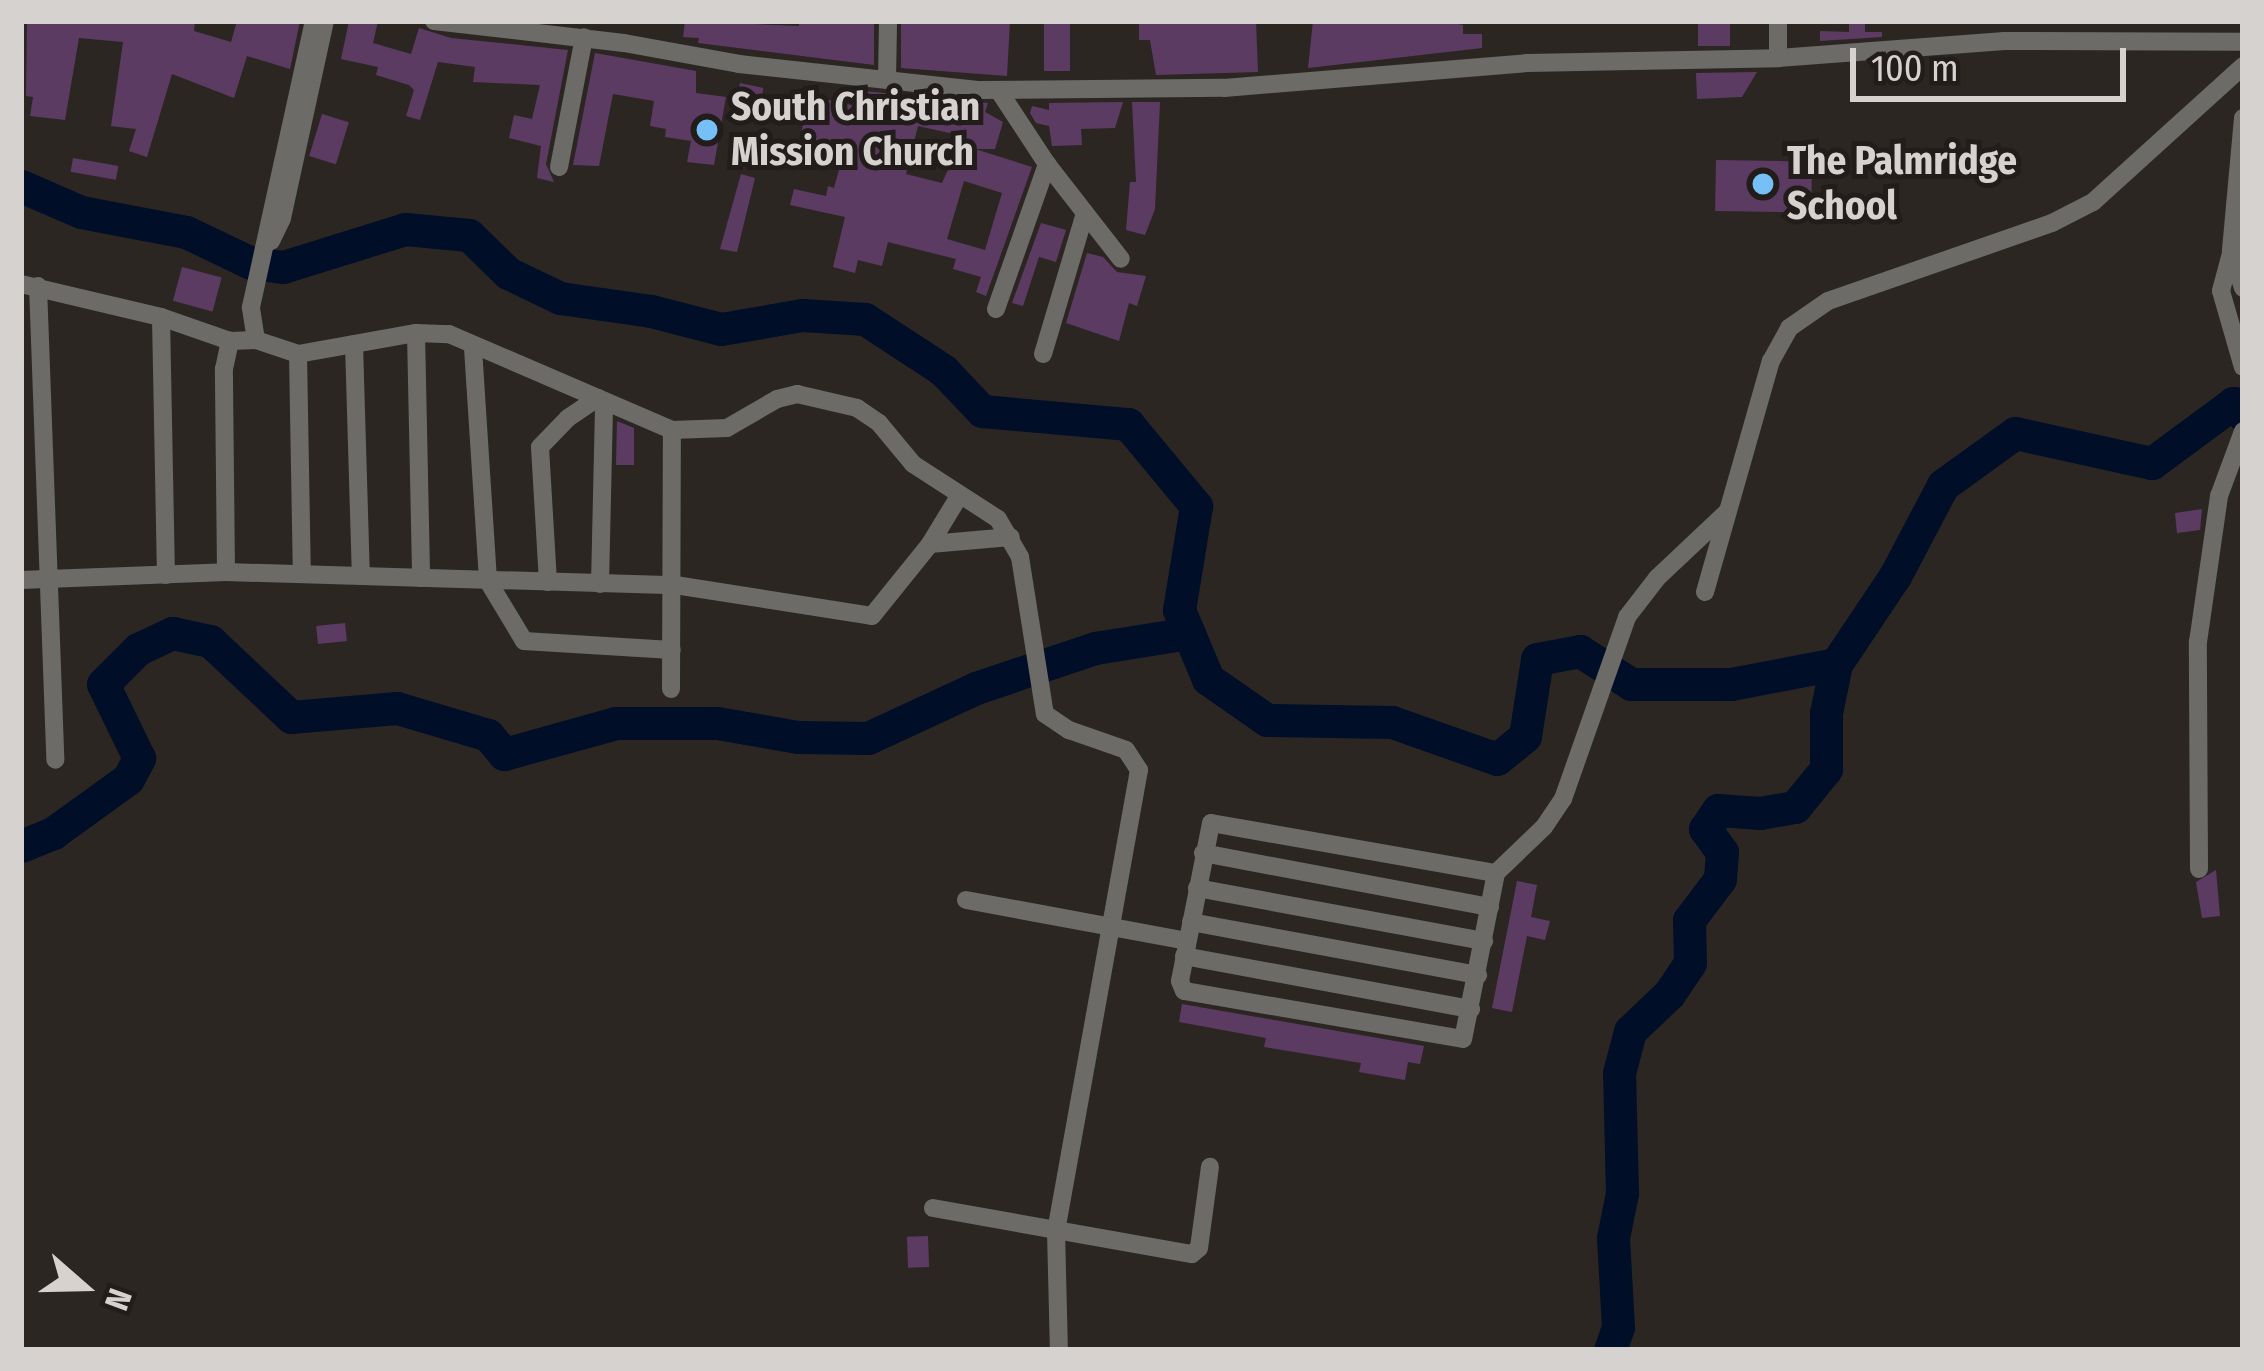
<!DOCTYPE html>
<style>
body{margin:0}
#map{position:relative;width:2264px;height:1371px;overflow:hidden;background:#2c2623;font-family:"Fira Sans Condensed",sans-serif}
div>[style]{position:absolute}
.river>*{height:33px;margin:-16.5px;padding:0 16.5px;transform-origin:16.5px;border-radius:16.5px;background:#000e28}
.building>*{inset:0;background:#5c3b62;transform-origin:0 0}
.minor>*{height:18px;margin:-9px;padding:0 9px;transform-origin:9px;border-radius:9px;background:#6c6b68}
.dots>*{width:33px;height:33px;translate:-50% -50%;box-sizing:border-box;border:6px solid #221d1a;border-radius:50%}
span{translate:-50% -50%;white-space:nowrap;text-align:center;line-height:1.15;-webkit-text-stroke:10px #221d1a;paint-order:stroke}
.poi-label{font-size:39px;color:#d6d2d0;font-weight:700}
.left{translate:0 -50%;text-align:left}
.frame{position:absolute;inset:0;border:24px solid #d6d2d0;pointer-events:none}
.north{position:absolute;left:24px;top:1227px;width:120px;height:120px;-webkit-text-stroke:9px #221d1a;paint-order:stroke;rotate:110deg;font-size:33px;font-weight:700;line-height:48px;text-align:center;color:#d6d2d0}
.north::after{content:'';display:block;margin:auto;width:42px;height:54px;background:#d6d2d0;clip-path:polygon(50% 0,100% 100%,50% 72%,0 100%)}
.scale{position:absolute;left:1850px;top:48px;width:276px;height:54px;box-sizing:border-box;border:6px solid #d6d2d0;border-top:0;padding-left:15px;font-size:36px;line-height:42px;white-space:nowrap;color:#d6d2d0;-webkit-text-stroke:9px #221d1a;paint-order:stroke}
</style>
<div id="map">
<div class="river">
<i style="left:21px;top:186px;width:65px;rotate:23.4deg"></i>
<i style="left:81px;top:212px;width:107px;rotate:10.8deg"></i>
<i style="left:186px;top:232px;width:72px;rotate:25.5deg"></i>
<i style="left:251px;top:263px;width:32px;rotate:7deg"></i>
<i style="left:283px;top:267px;width:128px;rotate:-17.3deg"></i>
<i style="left:405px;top:229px;width:64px;rotate:5.4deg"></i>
<i style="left:469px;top:235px;width:54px;rotate:44.3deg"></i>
<i style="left:508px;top:273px;width:58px;rotate:25.7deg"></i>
<i style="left:560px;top:298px;width:92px;rotate:8.1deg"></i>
<i style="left:651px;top:311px;width:72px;rotate:14.4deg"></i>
<i style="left:721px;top:329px;width:82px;rotate:-9.8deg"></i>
<i style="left:802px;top:315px;width:63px;rotate:3.6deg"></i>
<i style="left:865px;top:319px;width:93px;rotate:33.2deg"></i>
<i style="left:943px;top:370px;width:57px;rotate:46.4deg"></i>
<i style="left:982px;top:411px;width:147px;rotate:5.1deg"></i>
<i style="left:1128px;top:424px;width:107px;rotate:50.3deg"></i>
<i style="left:1196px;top:506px;width:105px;rotate:99.3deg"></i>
<i style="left:1179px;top:610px;width:75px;rotate:67.2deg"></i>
<i style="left:1208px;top:679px;width:72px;rotate:34.8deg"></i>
<i style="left:1267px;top:720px;width:125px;rotate:0.9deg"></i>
<i style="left:1392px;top:722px;width:111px;rotate:19.4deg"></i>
<i style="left:1497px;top:759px;width:36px;rotate:-39deg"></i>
<i style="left:1525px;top:736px;width:78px;rotate:-81.1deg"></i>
<i style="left:1537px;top:659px;width:44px;rotate:-10.5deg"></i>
<i style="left:1580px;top:651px;width:61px;rotate:32.9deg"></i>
<i style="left:1631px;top:684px;width:100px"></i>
<i style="left:1731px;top:684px;width:107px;rotate:-10.8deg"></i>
<i style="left:1836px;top:664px;width:106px;rotate:-56.2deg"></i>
<i style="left:1895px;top:576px;width:103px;rotate:-62.2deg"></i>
<i style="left:1943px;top:485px;width:89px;rotate:-35.8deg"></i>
<i style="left:2015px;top:433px;width:140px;rotate:12.4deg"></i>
<i style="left:2152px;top:463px;width:101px;rotate:-36.5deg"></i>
<i style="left:2233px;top:403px;width:16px;rotate:50deg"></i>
<i style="left:21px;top:846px;width:35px;rotate:-22deg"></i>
<i style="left:53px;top:833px;width:92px;rotate:-35.8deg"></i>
<i style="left:128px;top:779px;width:24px;rotate:-62deg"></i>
<i style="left:139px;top:758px;width:82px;rotate:-115.9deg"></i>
<i style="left:103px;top:684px;width:49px;rotate:-45deg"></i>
<i style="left:138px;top:649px;width:38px;rotate:-25deg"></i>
<i style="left:172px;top:633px;width:39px;rotate:12deg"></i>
<i style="left:210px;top:641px;width:111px;rotate:43.2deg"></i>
<i style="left:291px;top:717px;width:106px;rotate:-4.9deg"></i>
<i style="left:397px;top:708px;width:95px;rotate:16.5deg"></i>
<i style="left:488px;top:735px;width:25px;rotate:50deg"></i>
<i style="left:504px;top:754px;width:116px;rotate:-15.5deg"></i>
<i style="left:616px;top:723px;width:101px"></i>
<i style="left:717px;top:723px;width:82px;rotate:9.8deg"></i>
<i style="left:798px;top:737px;width:70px;rotate:0.8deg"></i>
<i style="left:868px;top:738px;width:119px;rotate:-24.8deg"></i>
<i style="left:976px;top:688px;width:126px;rotate:-18.6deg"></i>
<i style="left:1095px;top:648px;width:95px;rotate:-9.1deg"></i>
<i style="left:1610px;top:1350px;width:24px;rotate:-71deg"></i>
<i style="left:1618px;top:1327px;width:89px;rotate:-93.2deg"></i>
<i style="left:1613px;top:1238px;width:46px;rotate:-78.7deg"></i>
<i style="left:1622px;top:1193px;width:120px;rotate:-91.4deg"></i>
<i style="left:1619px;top:1073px;width:43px;rotate:-75.3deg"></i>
<i style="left:1630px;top:1031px;width:54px;rotate:-43.5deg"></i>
<i style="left:1669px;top:994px;width:37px;rotate:-56deg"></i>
<i style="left:1690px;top:963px;width:43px;rotate:-91.3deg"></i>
<i style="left:1689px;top:920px;width:51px;rotate:-52.9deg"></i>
<i style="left:1720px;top:879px;width:27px;rotate:-86deg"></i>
<i style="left:1722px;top:852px;width:29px;rotate:-126deg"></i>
<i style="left:1705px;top:829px;width:23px;rotate:-56deg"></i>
<i style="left:1718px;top:810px;width:42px;rotate:4.1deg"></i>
<i style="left:1760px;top:813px;width:36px;rotate:-10deg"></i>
<i style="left:1795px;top:807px;width:49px;rotate:-50.8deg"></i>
<i style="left:1826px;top:769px;width:56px;rotate:-90deg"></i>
<i style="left:1826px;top:713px;width:50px;rotate:-78.5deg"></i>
</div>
<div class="building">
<i style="clip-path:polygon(27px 21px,195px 21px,194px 31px,231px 42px,237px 21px,300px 21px,290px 69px,247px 56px,234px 98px,172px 74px,147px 157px,129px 151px,136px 129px,111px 126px,123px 42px,79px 38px,65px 120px,30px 116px,33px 97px,26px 96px)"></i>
<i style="clip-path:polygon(349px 21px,378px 21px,373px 43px,411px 54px,419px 28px,451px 38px,568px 50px,546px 164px,554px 182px,537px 178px,541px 146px,509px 138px,514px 115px,532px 119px,540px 85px,473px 82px,475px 67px,438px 62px,420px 120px,406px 116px,414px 90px,409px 85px,376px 75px,378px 67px,341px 59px)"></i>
<i style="clip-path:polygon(685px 21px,799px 26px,799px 21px,874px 21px,874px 65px,698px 43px,699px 38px,683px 37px)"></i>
<i style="clip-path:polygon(925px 21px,1010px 21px,1007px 76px,901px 68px,901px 22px)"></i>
<i style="left:1044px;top:21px;width:26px;height:50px"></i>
<i style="clip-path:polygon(1139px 21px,1256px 21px,1258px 72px,1156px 75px,1150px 40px,1139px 40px)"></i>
<i style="clip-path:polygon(1313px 21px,1442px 21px,1463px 25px,1463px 34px,1482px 34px,1482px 48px,1308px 68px)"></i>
<i style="left:1698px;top:21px;width:32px;height:25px"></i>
<i style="clip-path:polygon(1849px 21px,1865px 21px,1865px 32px,1882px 32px,1882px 37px,1820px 41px,1820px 31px,1849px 32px)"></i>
<i style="clip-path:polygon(595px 53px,696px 71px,696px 93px,726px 97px,714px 165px,687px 162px,691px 141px,665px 137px,666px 129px,650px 126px,654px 101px,613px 94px,599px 166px,573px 165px)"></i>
<i style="clip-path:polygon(1757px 72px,1742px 97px,1697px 99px,1696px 73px)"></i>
<i style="left:740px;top:83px;width:24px;height:28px;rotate:12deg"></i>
<i style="clip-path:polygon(evenodd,855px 90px,894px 94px,892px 101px,924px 108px,927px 98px,988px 103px,985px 112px,1003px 122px,995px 149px,975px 149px,1032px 167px,986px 296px,976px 292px,981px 277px,953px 269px,956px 259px,888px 242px,882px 266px,858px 260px,855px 273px,833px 267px,845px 217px,790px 205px,794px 189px,826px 196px,828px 186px,834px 188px,844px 152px,800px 141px,808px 95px,851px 105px,855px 90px,918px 126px,963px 136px,942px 183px,906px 174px,918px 126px,855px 90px,964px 181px,1002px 193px,985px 250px,947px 239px,964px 181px)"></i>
<i style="clip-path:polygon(1123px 102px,1115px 128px,1081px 129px,1082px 145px,1052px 146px,1049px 126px,1036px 123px,1030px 113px,1032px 106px,1049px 110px,1049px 103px)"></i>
<i style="clip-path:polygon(1132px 102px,1160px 102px,1155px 209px,1145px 235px,1126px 230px,1130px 182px,1136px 182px)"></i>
<i style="left:322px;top:114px;width:28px;height:44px;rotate:17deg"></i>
<i style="left:73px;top:158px;width:46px;height:14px;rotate:10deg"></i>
<i style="left:1716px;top:160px;width:96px;height:51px;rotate:1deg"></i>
<i style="clip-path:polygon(741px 174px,755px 178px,737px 252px,720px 249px)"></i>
<i style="clip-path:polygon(1041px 223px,1066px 230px,1056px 262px,1039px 257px,1023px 306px,1012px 303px)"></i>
<i style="clip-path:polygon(1087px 253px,1103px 257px,1117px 272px,1146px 276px,1137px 306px,1129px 303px,1119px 341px,1066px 323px)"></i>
<i style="left:182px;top:267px;width:41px;height:35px;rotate:15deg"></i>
<i style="clip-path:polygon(617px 421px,634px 428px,634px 465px,616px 465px)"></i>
<i style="clip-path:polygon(2202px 509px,2200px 530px,2177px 533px,2175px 513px)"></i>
<i style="left:345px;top:623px;width:18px;height:29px;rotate:84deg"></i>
<i style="clip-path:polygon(2216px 870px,2220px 916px,2202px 918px,2196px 882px)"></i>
<i style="clip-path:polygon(1517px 881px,1537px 885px,1531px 917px,1550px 921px,1545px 940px,1527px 936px,1512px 1012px,1492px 1008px)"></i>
<i style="clip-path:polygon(1182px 1004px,1424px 1046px,1420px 1064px,1408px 1062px,1405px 1080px,1359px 1072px,1361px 1063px,1264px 1047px,1266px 1038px,1179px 1022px)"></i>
<i style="left:928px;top:1236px;width:31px;height:21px;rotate:88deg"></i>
</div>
<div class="minor">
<i style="left:434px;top:21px;width:191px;rotate:6.6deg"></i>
<i style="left:624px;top:43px;width:117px;rotate:10.3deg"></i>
<i style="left:739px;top:64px;width:240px;rotate:6.2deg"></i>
<i style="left:978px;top:90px;width:246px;rotate:-0.5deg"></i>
<i style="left:1224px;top:88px;width:304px;rotate:-4.7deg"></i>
<i style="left:1527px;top:63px;width:251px;rotate:-1.1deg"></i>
<i style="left:1778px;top:58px;width:227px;rotate:-4.3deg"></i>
<i style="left:2004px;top:41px;width:239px;rotate:0.2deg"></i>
<i style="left:1778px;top:21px;width:37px;rotate:90deg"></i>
<i style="left:887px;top:80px;width:59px;rotate:-89deg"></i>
<i style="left:999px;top:91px;width:87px;rotate:56.7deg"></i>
<i style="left:1047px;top:164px;width:120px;rotate:52.1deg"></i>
<i style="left:2243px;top:118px;width:134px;rotate:95.2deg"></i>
<i style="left:2231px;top:251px;width:39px;rotate:72deg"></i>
<i style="left:559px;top:167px;width:132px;rotate:-79.1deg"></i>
<i style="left:271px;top:241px;width:25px;rotate:-64deg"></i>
<i style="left:282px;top:218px;width:202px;rotate:-77.7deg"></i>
<i style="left:2230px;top:257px;width:35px;rotate:105deg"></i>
<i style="left:2221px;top:291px;width:79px;rotate:73.9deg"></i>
<i style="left:21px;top:284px;width:144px;rotate:13.3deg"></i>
<i style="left:161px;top:317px;width:73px;rotate:19.2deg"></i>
<i style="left:230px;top:341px;width:26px;rotate:-2deg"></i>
<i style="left:256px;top:340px;width:44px;rotate:18.4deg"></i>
<i style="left:298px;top:354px;width:120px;rotate:-10.1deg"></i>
<i style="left:416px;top:333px;width:33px;rotate:2deg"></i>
<i style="left:449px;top:334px;width:243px;rotate:23.3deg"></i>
<i style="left:672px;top:430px;width:55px;rotate:-2.1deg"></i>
<i style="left:727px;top:428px;width:58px;rotate:-30.1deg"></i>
<i style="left:777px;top:399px;width:21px;rotate:-14deg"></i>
<i style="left:797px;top:394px;width:62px;rotate:13.1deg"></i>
<i style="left:857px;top:408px;width:27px;rotate:34deg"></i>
<i style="left:879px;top:423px;width:53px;rotate:50.3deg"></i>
<i style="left:913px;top:464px;width:101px;rotate:32.9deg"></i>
<i style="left:998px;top:519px;width:44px;rotate:59.9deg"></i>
<i style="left:1020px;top:557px;width:159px;rotate:81deg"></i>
<i style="left:1045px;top:714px;width:29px;rotate:34deg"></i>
<i style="left:1069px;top:730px;width:60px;rotate:19.3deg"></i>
<i style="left:1126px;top:750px;width:24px;rotate:57deg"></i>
<i style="left:1139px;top:770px;width:468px;rotate:100.2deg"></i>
<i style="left:1056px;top:1231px;width:119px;rotate:88.6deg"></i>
<i style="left:38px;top:286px;width:474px;rotate:87.9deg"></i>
<i style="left:996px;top:309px;width:154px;rotate:-70.6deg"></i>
<i style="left:161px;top:317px;width:258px;rotate:88.9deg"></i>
<i style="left:416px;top:333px;width:245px;rotate:88.8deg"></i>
<i style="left:256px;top:340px;width:33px;rotate:-99deg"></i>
<i style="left:251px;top:307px;width:293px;rotate:-77.6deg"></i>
<i style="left:354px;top:344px;width:232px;rotate:88.3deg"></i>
<i style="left:473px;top:348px;width:233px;rotate:86.3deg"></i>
<i style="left:488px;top:581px;width:70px;rotate:59deg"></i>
<i style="left:524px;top:641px;width:148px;rotate:3.5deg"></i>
<i style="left:298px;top:354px;width:220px;rotate:89deg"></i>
<i style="left:1043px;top:354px;width:147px;rotate:-73.4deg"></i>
<i style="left:930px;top:544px;width:81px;rotate:-4.9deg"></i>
<i style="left:226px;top:572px;width:203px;rotate:-90.6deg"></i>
<i style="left:224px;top:369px;width:29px;rotate:-78deg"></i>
<i style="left:21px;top:580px;width:205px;rotate:-2.2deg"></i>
<i style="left:226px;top:572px;width:449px;rotate:1.7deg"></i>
<i style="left:675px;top:585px;width:199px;rotate:8.9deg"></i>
<i style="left:872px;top:616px;width:92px;rotate:-51.1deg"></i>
<i style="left:930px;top:544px;width:54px;rotate:-58.7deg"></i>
<i style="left:548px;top:582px;width:135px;rotate:-93.4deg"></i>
<i style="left:540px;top:447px;width:40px;rotate:-46deg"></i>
<i style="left:568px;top:418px;width:36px;rotate:-34deg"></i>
<i style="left:600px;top:584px;width:183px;rotate:-88.7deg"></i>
<i style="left:1705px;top:592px;width:240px;rotate:-74.1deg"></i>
<i style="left:1771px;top:361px;width:38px;rotate:-61deg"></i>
<i style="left:1789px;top:328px;width:47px;rotate:-34.7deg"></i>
<i style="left:1828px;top:301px;width:237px;rotate:-19.2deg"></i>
<i style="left:2052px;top:223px;width:46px;rotate:-27.1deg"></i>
<i style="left:2093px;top:202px;width:202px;rotate:-42.2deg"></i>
<i style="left:671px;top:689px;width:259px;rotate:-89.8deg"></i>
<i style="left:1211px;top:823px;width:289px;rotate:10deg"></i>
<i style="left:1496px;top:873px;width:169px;rotate:101.2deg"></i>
<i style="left:1463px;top:1039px;width:283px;rotate:-170.2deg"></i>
<i style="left:1184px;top:991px;width:11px;rotate:-112deg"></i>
<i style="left:1180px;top:981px;width:161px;rotate:-78.9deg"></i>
<i style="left:1203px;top:853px;width:292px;rotate:10.7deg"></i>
<i style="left:2199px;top:869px;width:227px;rotate:-90.3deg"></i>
<i style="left:2198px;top:642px;width:148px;rotate:-81.8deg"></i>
<i style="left:2219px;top:496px;width:69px;rotate:-69.7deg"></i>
<i style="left:1496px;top:873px;width:66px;rotate:-43.8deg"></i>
<i style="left:1544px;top:827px;width:34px;rotate:-56deg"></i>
<i style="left:1563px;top:799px;width:193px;rotate:-70.6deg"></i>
<i style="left:1627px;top:617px;width:49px;rotate:-52.4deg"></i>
<i style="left:1657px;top:578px;width:96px;rotate:-43.3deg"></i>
<i style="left:1197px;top:888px;width:292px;rotate:10.5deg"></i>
<i style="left:966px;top:900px;width:225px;rotate:10.5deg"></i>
<i style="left:1191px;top:922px;width:292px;rotate:10.5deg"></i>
<i style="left:1184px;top:956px;width:292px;rotate:10.5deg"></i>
<i style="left:933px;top:1208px;width:263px;rotate:10.1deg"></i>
<i style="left:1192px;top:1254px;width:9px;rotate:-41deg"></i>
<i style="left:1199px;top:1248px;width:82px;rotate:-82.3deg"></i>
</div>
<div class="dots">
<i style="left:707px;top:130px;background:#76c0f7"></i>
<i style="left:1763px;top:184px;background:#76c0f7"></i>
</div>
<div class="poi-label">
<span class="left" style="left:731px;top:130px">South Christian<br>Mission Church</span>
<span class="left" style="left:1787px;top:184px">The Palmridge<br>School</span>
</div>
<div class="frame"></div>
<div class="north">N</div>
<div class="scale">100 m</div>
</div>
